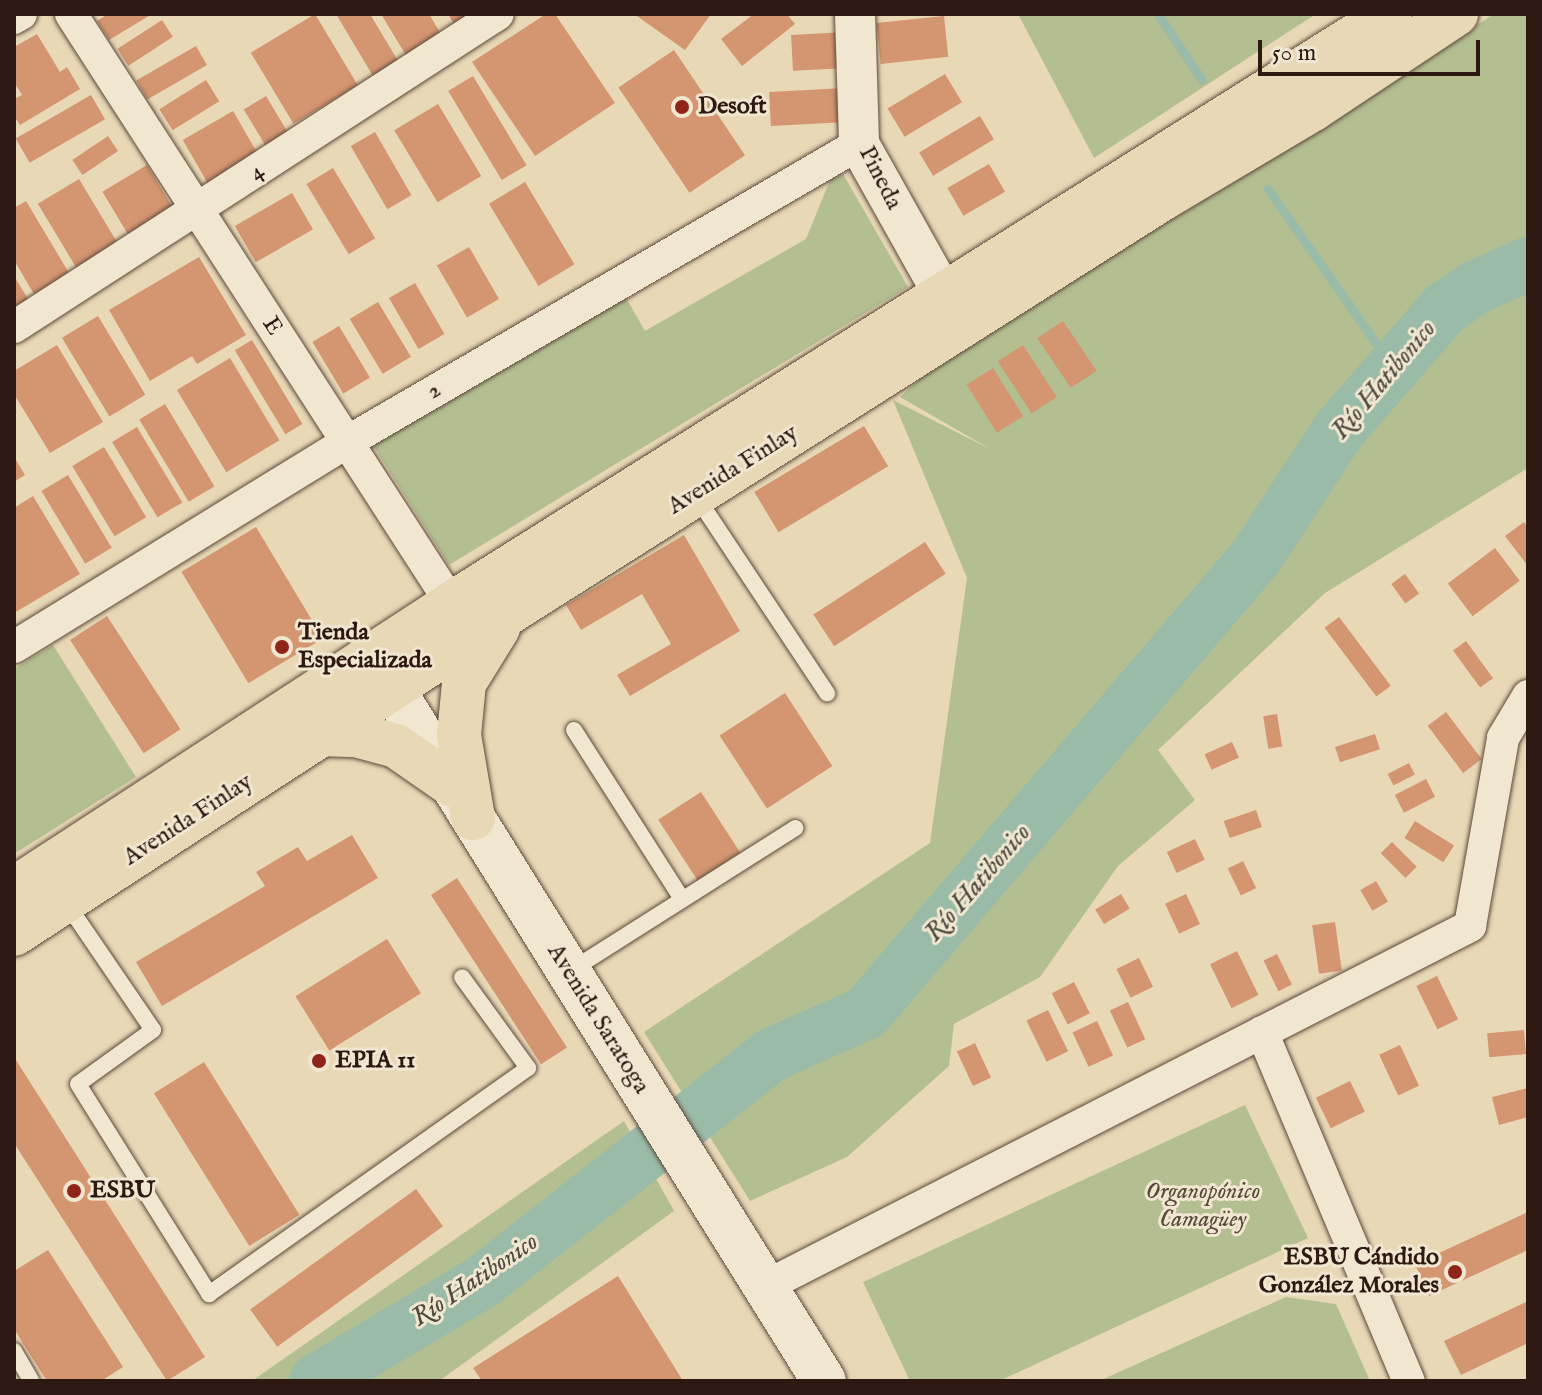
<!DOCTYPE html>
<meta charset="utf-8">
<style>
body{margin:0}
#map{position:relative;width:1542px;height:1395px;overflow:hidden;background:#e9d8b6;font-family:"IM FELL English",serif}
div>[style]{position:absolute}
.green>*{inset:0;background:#b3bf91}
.stream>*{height:9px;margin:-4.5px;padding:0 4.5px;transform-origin:4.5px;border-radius:4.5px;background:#99bba8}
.river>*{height:54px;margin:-27px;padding:0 27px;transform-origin:27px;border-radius:27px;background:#99bba8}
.building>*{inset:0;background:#d49571;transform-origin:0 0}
.roads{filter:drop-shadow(0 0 2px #5c493b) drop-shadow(0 0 2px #5c493b)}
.service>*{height:16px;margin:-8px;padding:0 8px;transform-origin:8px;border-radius:8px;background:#f1e6d0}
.minor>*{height:32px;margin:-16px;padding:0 16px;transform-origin:16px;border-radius:16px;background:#f1e6d0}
.tertiary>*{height:40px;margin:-20px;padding:0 20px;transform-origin:20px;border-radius:20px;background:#f1e6d0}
.secondary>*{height:44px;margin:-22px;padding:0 22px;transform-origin:22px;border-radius:22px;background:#f1e6d0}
.primary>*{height:44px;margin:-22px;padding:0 22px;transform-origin:22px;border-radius:22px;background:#e9d8b6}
.dots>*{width:22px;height:22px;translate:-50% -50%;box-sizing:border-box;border:4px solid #f1e6d0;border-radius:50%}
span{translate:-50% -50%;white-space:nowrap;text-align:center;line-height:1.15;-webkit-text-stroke:6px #f1e6d0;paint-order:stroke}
.poi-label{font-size:24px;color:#2d1912;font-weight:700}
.left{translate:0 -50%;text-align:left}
.right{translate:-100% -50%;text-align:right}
.street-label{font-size:24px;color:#2d1912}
.park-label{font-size:24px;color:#554b38;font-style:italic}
.water-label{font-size:26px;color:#4d4a3f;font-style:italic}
.frame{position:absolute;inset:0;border:16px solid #2d1912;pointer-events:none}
.scale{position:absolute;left:1258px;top:40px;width:222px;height:36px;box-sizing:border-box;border:4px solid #2d1912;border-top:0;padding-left:10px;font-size:24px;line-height:28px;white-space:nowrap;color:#2d1912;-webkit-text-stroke:6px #f1e6d0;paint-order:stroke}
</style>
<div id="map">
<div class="green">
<i style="clip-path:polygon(1018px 14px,1316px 14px,1094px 158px)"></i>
<i style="clip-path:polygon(1494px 14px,1528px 14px,1528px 468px,1325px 593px,1158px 750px,1195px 800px,1118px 866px,1040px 977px,954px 1024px,949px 1066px,847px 1157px,750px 1201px,644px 1032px,930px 843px,967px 578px,893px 400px,992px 450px,900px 397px,922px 377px)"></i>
<i style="clip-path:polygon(843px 174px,908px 287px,449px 565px,369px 439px,621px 289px,645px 331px,806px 239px,830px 180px)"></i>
<i style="clip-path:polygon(53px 645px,136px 777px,14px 854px,14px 669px)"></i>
<i style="clip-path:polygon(1245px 1105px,1308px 1238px,999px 1381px,910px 1381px,863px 1282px)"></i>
<i style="clip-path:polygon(624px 1121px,674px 1211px,439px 1381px,252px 1381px)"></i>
<i style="clip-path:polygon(1286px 1297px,1336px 1304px,1370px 1381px,1099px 1381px)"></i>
</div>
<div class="stream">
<i style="left:1158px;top:14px;width:79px;rotate:56.3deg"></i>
<i style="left:1268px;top:189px;width:220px;rotate:55deg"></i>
</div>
<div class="river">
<i style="left:316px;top:1381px;width:193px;rotate:-30.8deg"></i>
<i style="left:482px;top:1282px;width:367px;rotate:-38.1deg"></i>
<i style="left:771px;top:1055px;width:104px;rotate:-23.9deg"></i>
<i style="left:866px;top:1013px;width:600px;rotate:-49.46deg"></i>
<i style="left:1256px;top:557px;width:152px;rotate:-56.8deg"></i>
<i style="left:1339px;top:430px;width:160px;rotate:-49deg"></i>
<i style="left:1444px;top:309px;width:40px;rotate:-34deg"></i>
<i style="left:1477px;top:287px;width:56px;rotate:-24.3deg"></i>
</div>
<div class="building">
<i style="clip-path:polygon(108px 14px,152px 14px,109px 40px,97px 21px)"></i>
<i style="left:315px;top:14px;width:83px;height:75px;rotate:59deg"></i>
<i style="clip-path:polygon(336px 14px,370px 14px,401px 66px,376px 81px)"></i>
<i style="clip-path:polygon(381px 14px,429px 14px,442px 36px,407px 57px)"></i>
<i style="clip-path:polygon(448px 14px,478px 14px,456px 27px)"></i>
<i style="clip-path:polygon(546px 14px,555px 14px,615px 103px,535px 156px,472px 62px)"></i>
<i style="clip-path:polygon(634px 14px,711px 14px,685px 50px)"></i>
<i style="clip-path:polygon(754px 14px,787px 14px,795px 24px,742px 66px,721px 39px)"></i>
<i style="left:944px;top:16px;width:41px;height:68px;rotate:84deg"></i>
<i style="left:162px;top:20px;width:20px;height:53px;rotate:57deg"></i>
<i style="left:846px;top:32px;width:36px;height:55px;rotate:87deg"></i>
<i style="clip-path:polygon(37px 34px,60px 72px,67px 67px,80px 89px,20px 125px,14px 116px,14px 99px,22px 95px,14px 82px,14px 47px)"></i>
<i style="left:196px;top:46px;width:22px;height:69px;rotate:60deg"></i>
<i style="left:674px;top:50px;width:127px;height:67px;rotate:56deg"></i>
<i style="left:945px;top:74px;width:33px;height:67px;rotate:59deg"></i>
<i style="left:473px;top:76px;width:104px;height:29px;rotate:59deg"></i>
<i style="left:206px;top:80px;width:25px;height:55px;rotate:58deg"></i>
<i style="left:845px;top:88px;width:34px;height:76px;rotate:87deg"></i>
<i style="left:91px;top:95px;width:28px;height:87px;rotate:60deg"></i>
<i style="left:266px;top:96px;width:48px;height:26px;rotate:59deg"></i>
<i style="left:438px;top:104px;width:84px;height:51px;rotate:59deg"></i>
<i style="left:233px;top:111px;width:51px;height:58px;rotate:60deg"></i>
<i style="left:980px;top:116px;width:27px;height:71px;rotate:59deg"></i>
<i style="left:375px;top:132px;width:73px;height:28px;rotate:60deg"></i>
<i style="left:108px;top:136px;width:18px;height:43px;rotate:56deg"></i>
<i style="left:989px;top:164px;width:32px;height:48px;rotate:60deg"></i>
<i style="left:147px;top:165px;width:56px;height:52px;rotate:59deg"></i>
<i style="left:333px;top:168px;width:82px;height:31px;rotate:59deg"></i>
<i style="left:79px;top:179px;width:78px;height:48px;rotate:59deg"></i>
<i style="left:525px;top:182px;width:96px;height:42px;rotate:59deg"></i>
<i style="left:292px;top:193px;width:42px;height:66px;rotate:60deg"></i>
<i style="clip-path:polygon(26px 201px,69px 273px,34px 294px,14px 260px,14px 208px)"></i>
<i style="left:469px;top:247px;width:60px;height:37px;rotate:60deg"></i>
<i style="clip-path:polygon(199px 257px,246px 335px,197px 364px,192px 356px,150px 381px,109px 310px)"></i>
<i style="clip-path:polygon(14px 276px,28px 299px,14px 307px)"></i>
<i style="left:415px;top:283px;width:59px;height:30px;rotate:60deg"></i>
<i style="left:378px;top:302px;width:64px;height:33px;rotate:59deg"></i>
<i style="left:98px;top:316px;width:92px;height:42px;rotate:59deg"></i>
<i style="left:1063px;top:321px;width:60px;height:31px;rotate:56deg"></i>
<i style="left:339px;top:326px;width:60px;height:31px;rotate:59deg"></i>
<i style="left:252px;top:340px;width:98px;height:20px;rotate:59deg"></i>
<i style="clip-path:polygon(57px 345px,103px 422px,50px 453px,14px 394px,14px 371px)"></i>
<i style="left:1023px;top:345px;width:62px;height:30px;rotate:57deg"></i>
<i style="left:230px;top:358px;width:96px;height:62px;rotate:59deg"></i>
<i style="left:993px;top:368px;width:57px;height:31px;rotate:58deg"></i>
<i style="left:165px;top:404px;width:96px;height:30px;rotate:59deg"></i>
<i style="left:864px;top:426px;width:47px;height:128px;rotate:59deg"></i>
<i style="left:137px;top:427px;width:88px;height:29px;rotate:59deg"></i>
<i style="left:104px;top:447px;width:82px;height:37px;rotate:59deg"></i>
<i style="clip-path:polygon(14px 457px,25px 475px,14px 482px)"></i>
<i style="left:68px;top:475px;width:85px;height:31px;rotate:59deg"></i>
<i style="clip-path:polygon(33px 496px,80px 574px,14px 613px,14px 508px)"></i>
<i style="clip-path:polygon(1524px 522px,1528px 528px,1528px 566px,1505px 536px)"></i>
<i style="left:256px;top:527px;width:130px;height:87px;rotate:59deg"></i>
<i style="clip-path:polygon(684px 535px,740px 631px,630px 696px,617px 675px,671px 644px,642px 594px,581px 630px,566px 605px)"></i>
<i style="left:925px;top:542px;width:38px;height:133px;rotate:57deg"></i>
<i style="left:1495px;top:548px;width:41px;height:59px;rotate:53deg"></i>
<i style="left:1405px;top:574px;width:24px;height:17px;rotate:54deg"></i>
<i style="left:107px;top:616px;width:135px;height:44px;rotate:57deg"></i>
<i style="left:1339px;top:617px;width:86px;height:18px;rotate:53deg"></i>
<i style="left:1466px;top:641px;width:46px;height:16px;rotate:54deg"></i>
<i style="left:785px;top:693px;width:87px;height:78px;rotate:57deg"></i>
<i style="left:1446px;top:712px;width:59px;height:23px;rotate:53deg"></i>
<i style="left:1277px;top:714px;width:33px;height:14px;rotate:81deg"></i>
<i style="left:1375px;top:734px;width:16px;height:42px;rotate:72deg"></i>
<i style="left:1232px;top:742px;width:17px;height:30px;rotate:66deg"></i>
<i style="left:1409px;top:763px;width:13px;height:24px;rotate:63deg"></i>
<i style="left:1426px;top:779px;width:20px;height:35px;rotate:63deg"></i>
<i style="left:701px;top:792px;width:72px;height:51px;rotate:57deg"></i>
<i style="left:1256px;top:810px;width:18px;height:34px;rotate:71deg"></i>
<i style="left:1415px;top:821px;width:46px;height:20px;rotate:32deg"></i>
<i style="clip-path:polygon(352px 835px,378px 878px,162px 1006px,136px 962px,265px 886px,256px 872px,298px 847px,307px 861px)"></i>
<i style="left:1195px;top:839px;width:23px;height:31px;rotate:65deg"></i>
<i style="left:1392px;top:842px;width:35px;height:16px;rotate:45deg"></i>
<i style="left:1243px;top:861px;width:30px;height:17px;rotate:64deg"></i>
<i style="left:457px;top:878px;width:202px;height:31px;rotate:57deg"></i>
<i style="left:1376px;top:881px;width:24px;height:18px;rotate:60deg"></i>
<i style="left:1121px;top:894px;width:17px;height:30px;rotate:59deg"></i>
<i style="left:1186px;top:894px;width:33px;height:23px;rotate:65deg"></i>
<i style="left:1335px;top:922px;width:49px;height:23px;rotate:82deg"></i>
<i style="left:387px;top:939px;width:64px;height:108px;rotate:58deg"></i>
<i style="left:1237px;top:951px;width:49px;height:30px;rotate:64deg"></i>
<i style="left:1277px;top:954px;width:34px;height:15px;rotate:64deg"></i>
<i style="left:1139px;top:958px;width:32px;height:25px;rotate:64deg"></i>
<i style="left:1437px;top:976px;width:48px;height:23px;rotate:64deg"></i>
<i style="left:1074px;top:982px;width:35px;height:25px;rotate:63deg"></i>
<i style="left:1128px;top:1002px;width:41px;height:20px;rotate:65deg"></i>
<i style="left:1048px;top:1010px;width:46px;height:24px;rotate:64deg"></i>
<i style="left:1097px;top:1021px;width:38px;height:27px;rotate:65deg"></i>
<i style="left:1524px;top:1030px;width:24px;height:37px;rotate:85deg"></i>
<i style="left:975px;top:1043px;width:38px;height:20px;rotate:65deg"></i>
<i style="left:1400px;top:1045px;width:45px;height:23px;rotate:65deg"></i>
<i style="clip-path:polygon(14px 1057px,205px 1357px,167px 1381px,14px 1143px)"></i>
<i style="left:204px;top:1062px;width:180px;height:59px;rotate:58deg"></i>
<i style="left:1350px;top:1081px;width:34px;height:38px;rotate:64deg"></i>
<i style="clip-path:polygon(1528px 1088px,1528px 1117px,1499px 1125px,1492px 1097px)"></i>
<i style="left:416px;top:1189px;width:46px;height:205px;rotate:54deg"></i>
<i style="clip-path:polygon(1528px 1212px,1528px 1250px,1429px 1296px,1415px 1264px)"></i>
<i style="clip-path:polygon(48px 1250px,123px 1367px,101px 1381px,47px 1381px,14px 1329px,14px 1271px)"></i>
<i style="clip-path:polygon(618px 1276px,683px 1381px,482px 1381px,473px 1368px)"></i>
<i style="clip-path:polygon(1528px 1301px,1528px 1343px,1461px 1375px,1444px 1341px)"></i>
</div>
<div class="roads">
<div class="service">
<i style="left:696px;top:496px;width:237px;rotate:56.4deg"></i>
<i style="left:574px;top:730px;width:201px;rotate:57.4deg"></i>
<i style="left:65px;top:901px;width:156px;rotate:55.7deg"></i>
<i style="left:153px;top:1030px;width:92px;rotate:144.2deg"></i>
<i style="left:78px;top:1084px;width:248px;rotate:58deg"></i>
<i style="left:209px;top:1294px;width:391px;rotate:-35.3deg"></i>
<i style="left:528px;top:1068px;width:112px;rotate:-126deg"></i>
<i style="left:570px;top:971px;width:267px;rotate:-32.4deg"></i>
<i style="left:14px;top:1351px;width:34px;rotate:60deg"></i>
</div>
<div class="minor">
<i style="left:71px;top:14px;width:721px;rotate:57.17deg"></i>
<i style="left:14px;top:18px;width:8px;rotate:-30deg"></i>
<i style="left:14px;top:327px;width:576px;rotate:-32.89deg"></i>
<i style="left:14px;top:647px;width:391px;rotate:-31.6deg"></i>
<i style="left:347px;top:442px;width:592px;rotate:-30.2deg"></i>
<i style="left:1262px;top:1032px;width:379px;rotate:67.2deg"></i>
<i style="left:766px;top:1286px;width:791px;rotate:-27.08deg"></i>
<i style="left:1470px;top:926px;width:191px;rotate:-80deg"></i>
<i style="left:1503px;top:738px;width:49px;rotate:-59.2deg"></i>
</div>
<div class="tertiary">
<i style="left:855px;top:14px;width:130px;rotate:88.2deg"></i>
<i style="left:859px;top:144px;width:204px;rotate:60.7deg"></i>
</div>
<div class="secondary">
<i style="left:372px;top:656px;width:854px;rotate:58.06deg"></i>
</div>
<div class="primary">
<i style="left:321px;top:734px;width:35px;rotate:2deg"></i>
<i style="left:356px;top:735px;width:41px;rotate:15.4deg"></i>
<i style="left:396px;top:746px;width:67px;rotate:34.6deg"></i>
<i style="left:473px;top:818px;width:84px;rotate:-99.6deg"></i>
<i style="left:459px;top:735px;width:52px;rotate:-84.5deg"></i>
<i style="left:464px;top:683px;width:65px;rotate:-58.3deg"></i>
<i style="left:14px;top:889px;width:522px;rotate:-33.11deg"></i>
<i style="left:451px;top:604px;width:1109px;rotate:-32.14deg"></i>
<i style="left:14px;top:934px;width:599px;rotate:-33deg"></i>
<i style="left:516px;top:608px;width:768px;rotate:-32.35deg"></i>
<i style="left:1165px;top:197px;width:172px;rotate:-30.7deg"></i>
<i style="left:1313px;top:109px;width:172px;rotate:-33.6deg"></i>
</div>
</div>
<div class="dots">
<i style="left:682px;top:107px;background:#8f2418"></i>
<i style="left:282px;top:647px;background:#8f2418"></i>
<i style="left:319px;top:1061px;background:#8f2418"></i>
<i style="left:74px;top:1191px;background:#8f2418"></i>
<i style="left:1455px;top:1272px;background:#8f2418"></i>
</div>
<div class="poi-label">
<span class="left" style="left:698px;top:107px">Desoft</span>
<span class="left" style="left:298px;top:647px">Tienda<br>Especializada</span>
<span class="left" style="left:335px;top:1061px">EPIA 11</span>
<span class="left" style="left:90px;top:1191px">ESBU</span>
<span class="right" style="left:1439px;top:1272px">ESBU Cándido<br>González Morales</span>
</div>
<div class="street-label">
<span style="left:257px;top:172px;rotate:-33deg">4</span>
<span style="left:880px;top:178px;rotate:63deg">Pineda</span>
<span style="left:272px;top:326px;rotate:57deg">E</span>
<span style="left:434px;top:391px;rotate:-30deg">2</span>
<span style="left:733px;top:470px;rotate:-32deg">Avenida Finlay</span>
<span style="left:188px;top:820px;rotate:-33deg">Avenida Finlay</span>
<span style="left:598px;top:1019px;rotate:58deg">Avenida Saratoga</span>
</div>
<div class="park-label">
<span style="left:1203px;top:1206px">Organopónico<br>Camagüey</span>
</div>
<div class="water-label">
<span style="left:1384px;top:380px;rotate:-50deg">Río Hatibonico</span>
<span style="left:978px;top:883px;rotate:-49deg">Río Hatibonico</span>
<span style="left:475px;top:1280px;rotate:-34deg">Río Hatibonico</span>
</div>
<div class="frame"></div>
<div class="scale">50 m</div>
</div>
